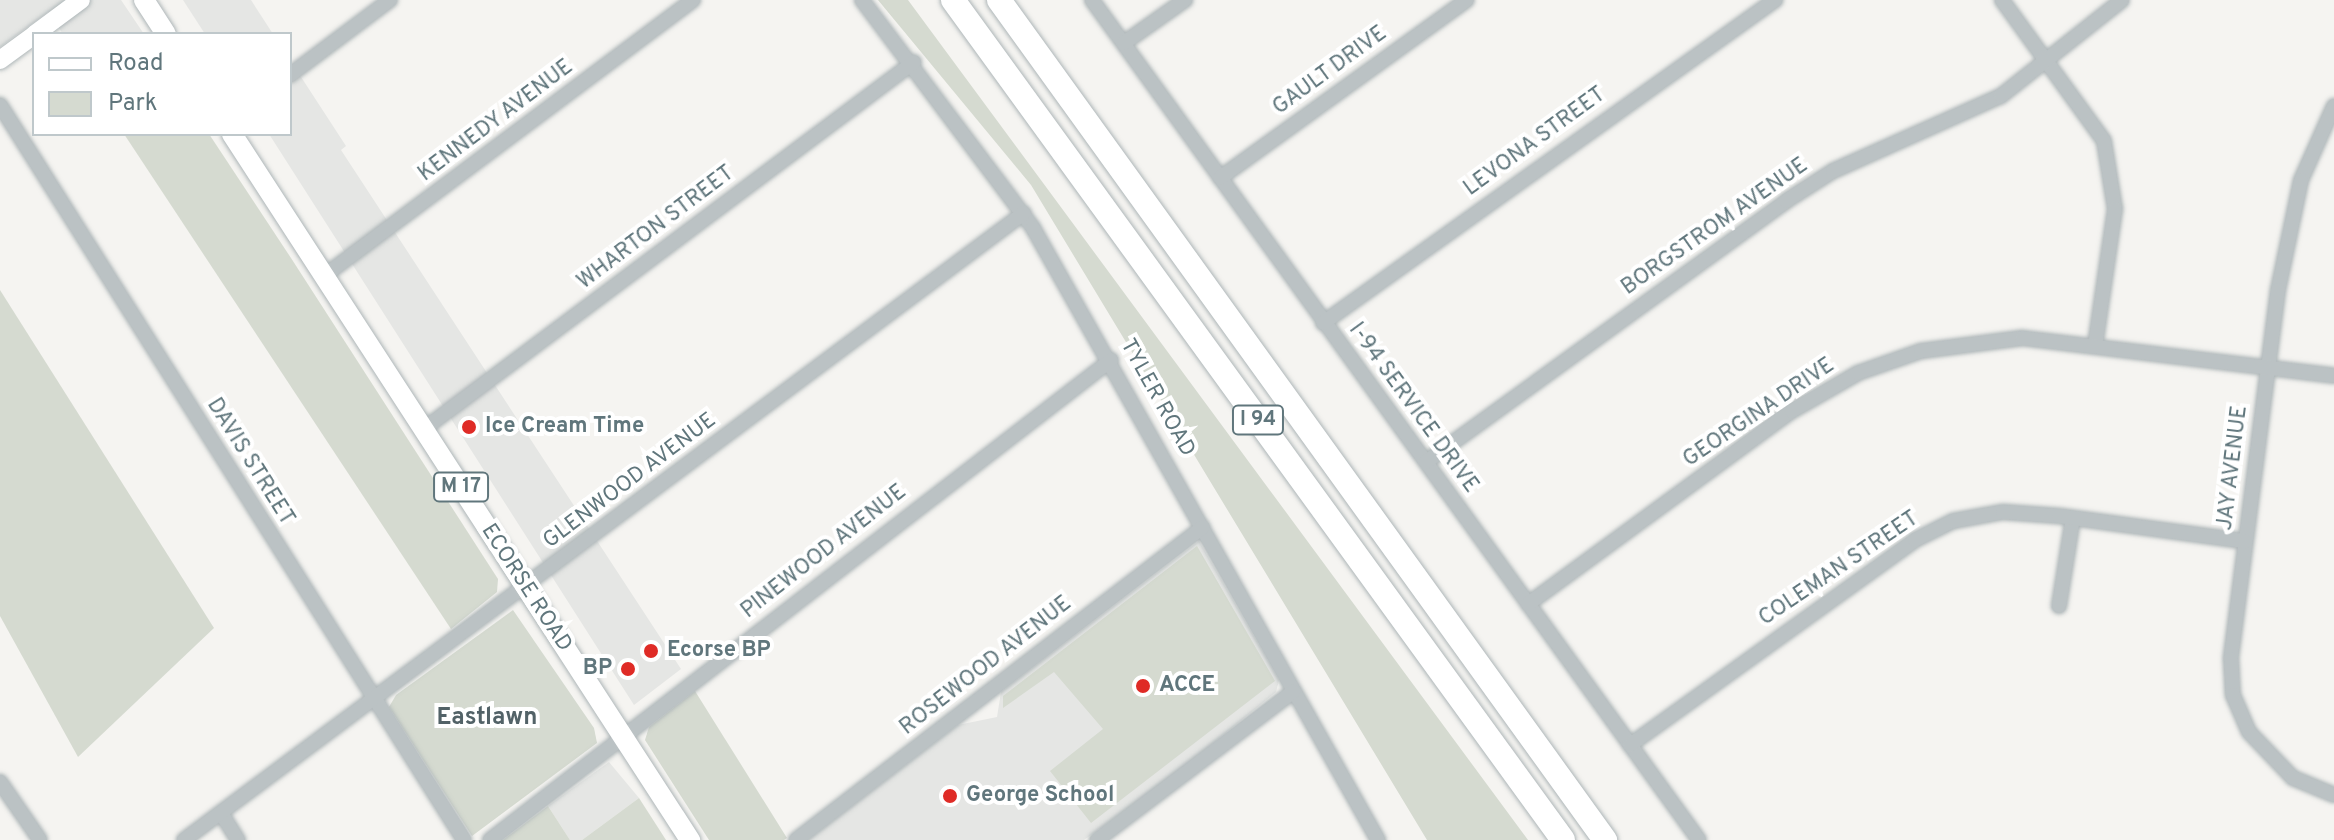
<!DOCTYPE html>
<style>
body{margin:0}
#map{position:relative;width:2334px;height:840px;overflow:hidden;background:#f5f4f1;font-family:Overpass,sans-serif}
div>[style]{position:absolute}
.built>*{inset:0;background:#e5e6e4}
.green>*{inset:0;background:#d5dad0}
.roads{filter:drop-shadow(0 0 2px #aeb6b8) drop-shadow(0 0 2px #aeb6b8)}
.street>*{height:14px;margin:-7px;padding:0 7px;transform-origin:7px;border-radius:7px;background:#bbc2c4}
.secondary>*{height:18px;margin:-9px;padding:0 9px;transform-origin:9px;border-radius:9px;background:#fff}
.primary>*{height:20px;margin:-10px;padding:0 10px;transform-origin:10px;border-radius:10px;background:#fff}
.highway>*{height:24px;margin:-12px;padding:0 12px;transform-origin:12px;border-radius:12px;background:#fff}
.dots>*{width:22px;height:22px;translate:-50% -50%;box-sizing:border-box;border:4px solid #fff;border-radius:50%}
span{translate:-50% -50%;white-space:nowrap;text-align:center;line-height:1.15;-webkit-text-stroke:8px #fff;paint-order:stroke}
.shield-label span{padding:2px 6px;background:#fff;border:2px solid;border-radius:6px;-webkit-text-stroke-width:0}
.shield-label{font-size:20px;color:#60767c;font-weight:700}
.street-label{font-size:22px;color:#60767c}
.poi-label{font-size:22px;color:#60767c;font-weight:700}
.left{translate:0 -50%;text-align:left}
.right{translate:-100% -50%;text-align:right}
.neighbourhood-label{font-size:24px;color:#526267;font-weight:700}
.legend{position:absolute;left:32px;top:32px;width:260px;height:104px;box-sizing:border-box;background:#fff;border:2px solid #bfc8cb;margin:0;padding:10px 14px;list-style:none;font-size:24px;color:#60767c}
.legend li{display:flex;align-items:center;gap:16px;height:40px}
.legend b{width:40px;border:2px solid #bfc8cb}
</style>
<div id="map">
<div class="built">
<i style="clip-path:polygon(0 0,121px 0,144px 34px,63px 34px,48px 12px,0 47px)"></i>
<i style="clip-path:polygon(183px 0,251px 0,273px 34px,205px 34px)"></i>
<i style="clip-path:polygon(290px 60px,346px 146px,341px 150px,681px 669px,634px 705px,269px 134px,290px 134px)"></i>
<i style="clip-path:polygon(1199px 541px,1279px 680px,1276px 692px,1176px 773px,1084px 840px,808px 840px,958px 725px,997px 717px,1001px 692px)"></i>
<i style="clip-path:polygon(609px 762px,639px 798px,582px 840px,570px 840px,548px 806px)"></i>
</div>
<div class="green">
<i style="clip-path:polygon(878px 0,908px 0,1528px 840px,1427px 840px,1031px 185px)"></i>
<i style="clip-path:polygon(124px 134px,209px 134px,291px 258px,498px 579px,497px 592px,451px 629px)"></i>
<i style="clip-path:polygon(0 290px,214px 628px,78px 757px,0 616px)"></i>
<i style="clip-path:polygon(1197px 546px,1275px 681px,1091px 823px,1050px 771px,1103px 729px,1054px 672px,1003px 708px,1003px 696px)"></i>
<i style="clip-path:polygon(513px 610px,594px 728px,597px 743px,472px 836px,389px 707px,396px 695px)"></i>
<i style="clip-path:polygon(695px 691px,787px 838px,784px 840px,709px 840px,645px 740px,649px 727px)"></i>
<i style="clip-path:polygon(639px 798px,666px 840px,582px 840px)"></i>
<i style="clip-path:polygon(548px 806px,570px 840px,503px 840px)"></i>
</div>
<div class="roads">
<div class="street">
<i style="left:862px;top:0;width:285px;rotate:53.1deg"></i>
<i style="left:1033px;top:228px;width:703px;rotate:60.59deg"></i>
<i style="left:1092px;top:0;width:1036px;rotate:54.15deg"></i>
<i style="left:2002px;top:0;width:174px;rotate:54.1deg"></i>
<i style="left:2104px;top:141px;width:69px;rotate:80.8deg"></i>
<i style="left:2115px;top:209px;width:138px;rotate:98.3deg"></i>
<i style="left:1124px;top:43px;width:75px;rotate:-35.2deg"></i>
<i style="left:290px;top:75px;width:125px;rotate:-36.9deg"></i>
<i style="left:0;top:105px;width:869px;rotate:57.74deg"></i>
<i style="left:2334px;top:106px;width:81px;rotate:114deg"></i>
<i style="left:2301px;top:180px;width:112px;rotate:101.8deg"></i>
<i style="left:2278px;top:290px;width:372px;rotate:97.3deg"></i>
<i style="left:2231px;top:659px;width:36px;rotate:87deg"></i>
<i style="left:2233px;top:695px;width:40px;rotate:66.6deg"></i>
<i style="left:2249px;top:732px;width:64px;rotate:46.3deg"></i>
<i style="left:2293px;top:778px;width:44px;rotate:22.5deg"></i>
<i style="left:1220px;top:178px;width:304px;rotate:-35.8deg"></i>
<i style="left:324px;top:276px;width:461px;rotate:-36.8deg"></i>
<i style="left:1323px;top:323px;width:556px;rotate:-35.55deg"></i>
<i style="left:424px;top:429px;width:612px;rotate:-36.83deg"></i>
<i style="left:1426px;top:462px;width:445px;rotate:-35.9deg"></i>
<i style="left:1786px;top:201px;width:56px;rotate:-32.6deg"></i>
<i style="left:1833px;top:171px;width:184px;rotate:-24.1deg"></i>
<i style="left:2001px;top:96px;width:154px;rotate:-38.4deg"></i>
<i style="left:1528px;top:604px;width:327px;rotate:-36.2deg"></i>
<i style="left:1792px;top:411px;width:76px;rotate:-29.9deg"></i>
<i style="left:1858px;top:373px;width:67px;rotate:-19.2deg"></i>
<i style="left:1921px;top:351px;width:102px;rotate:-7.3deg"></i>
<i style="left:2022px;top:338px;width:314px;rotate:6.9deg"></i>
<i style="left:2059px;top:606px;width:89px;rotate:-81deg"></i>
<i style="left:1630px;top:745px;width:351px;rotate:-35.7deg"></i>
<i style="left:1915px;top:540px;width:42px;rotate:-26.6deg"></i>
<i style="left:1953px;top:521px;width:51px;rotate:-10.2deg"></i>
<i style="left:2003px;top:512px;width:56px;rotate:4.1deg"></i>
<i style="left:2059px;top:516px;width:188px;rotate:7.7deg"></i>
<i style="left:0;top:782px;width:70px;rotate:55.4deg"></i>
<i style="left:221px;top:813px;width:32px;rotate:58deg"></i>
<i style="left:184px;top:840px;width:1048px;rotate:-36.74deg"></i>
<i style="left:490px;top:840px;width:785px;rotate:-37.7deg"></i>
<i style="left:796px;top:840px;width:513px;rotate:-37.56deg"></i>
<i style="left:1097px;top:840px;width:246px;rotate:-37.1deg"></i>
</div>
<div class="secondary">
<i style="left:35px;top:34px;width:57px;rotate:-36.5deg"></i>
<i style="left:0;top:60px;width:42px;rotate:-36.3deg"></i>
</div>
<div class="primary">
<i style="left:144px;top:0;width:40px;rotate:57.1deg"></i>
<i style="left:232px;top:134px;width:842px;rotate:57.03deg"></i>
</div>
<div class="highway">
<i style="left:953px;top:0;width:1038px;rotate:54.01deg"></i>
<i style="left:999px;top:0;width:1036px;rotate:54.19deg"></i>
</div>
</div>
<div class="dots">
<i style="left:469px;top:427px;background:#df2b26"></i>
<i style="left:651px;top:651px;background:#df2b26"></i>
<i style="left:628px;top:669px;background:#df2b26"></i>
<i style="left:1143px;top:686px;background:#df2b26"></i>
<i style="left:950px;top:796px;background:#df2b26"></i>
</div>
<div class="shield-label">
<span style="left:1258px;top:420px">I 94</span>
<span style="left:461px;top:487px">M 17</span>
</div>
<div class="street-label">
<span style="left:1330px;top:71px;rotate:-36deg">GAULT DRIVE</span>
<span style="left:496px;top:121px;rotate:-37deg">KENNEDY AVENUE</span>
<span style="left:1535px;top:142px;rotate:-36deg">LEVONA STREET</span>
<span style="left:1715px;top:227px;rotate:-35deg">BORGSTROM AVENUE</span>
<span style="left:656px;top:228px;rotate:-37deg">WHARTON STREET</span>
<span style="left:1157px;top:398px;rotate:61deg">TYLER ROAD</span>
<span style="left:1413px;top:408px;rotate:54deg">I-94 SERVICE DRIVE</span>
<span style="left:1759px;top:413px;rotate:-34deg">GEORGINA DRIVE</span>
<span style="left:250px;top:462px;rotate:58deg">DAVIS STREET</span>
<span style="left:2233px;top:468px;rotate:-83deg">JAY AVENUE</span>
<span style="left:630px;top:481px;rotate:-37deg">GLENWOOD AVENUE</span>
<span style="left:824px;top:552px;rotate:-38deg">PINEWOOD AVENUE</span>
<span style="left:1839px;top:569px;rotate:-34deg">COLEMAN STREET</span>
<span style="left:526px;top:588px;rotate:57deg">ECORSE ROAD</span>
<span style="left:986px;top:666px;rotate:-38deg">ROSEWOOD AVENUE</span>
</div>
<div class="poi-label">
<span class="left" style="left:485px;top:427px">Ice Cream Time</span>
<span class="left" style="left:667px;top:651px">Ecorse BP</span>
<span class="right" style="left:612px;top:669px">BP</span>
<span class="left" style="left:1159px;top:686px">ACCE</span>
<span class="left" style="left:966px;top:796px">George School</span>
</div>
<div class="neighbourhood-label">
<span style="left:487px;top:719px">Eastlawn</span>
</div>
<ul class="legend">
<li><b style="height:10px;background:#fff"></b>Road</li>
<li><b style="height:22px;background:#d5dad0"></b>Park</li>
</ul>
</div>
